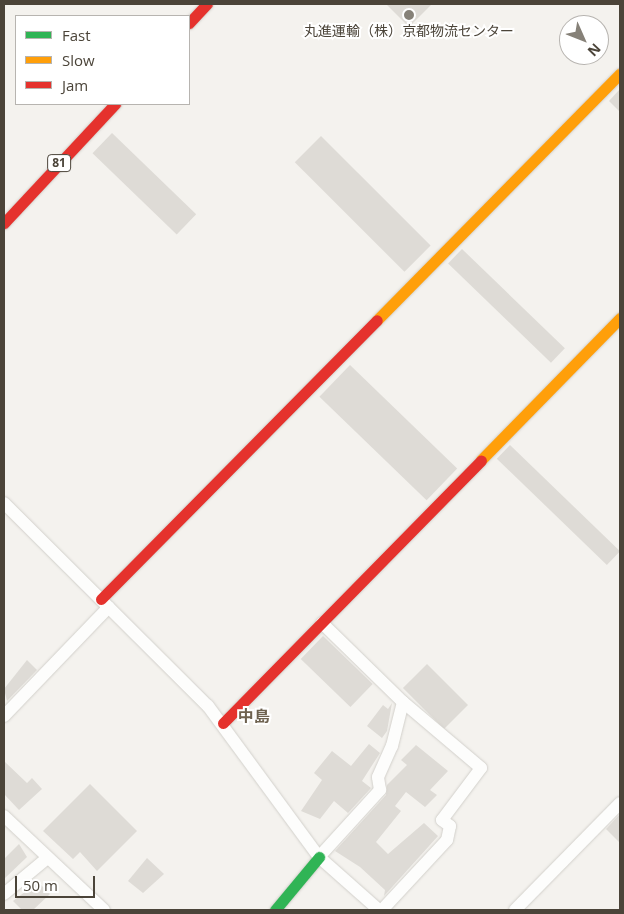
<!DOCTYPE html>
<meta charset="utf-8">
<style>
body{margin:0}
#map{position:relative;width:624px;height:914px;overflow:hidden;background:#f4f2ee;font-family:"Open Sans","Noto Sans JP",sans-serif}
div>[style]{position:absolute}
.building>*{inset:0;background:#dedbd6;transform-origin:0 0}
.roads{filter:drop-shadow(0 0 1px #d2d0cb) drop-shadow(0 0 1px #d2d0cb)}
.street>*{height:12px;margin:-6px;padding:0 6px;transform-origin:6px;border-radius:6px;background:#fdfdfc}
.fast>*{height:11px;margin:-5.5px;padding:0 5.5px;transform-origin:5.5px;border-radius:5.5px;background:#30b455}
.slow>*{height:11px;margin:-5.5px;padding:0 5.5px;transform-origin:5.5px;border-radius:5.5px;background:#ff9f0a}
.jam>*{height:11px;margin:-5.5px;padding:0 5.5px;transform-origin:5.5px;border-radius:5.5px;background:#e5322d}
.dots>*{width:14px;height:14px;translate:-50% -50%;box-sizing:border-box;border:2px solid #fff;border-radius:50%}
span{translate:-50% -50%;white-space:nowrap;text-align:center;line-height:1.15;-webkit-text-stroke:4px #fff;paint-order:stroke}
.shield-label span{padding:1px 4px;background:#fff;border:1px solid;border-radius:4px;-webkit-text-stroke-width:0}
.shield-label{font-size:12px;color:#4b4439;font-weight:700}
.poi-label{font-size:14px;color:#4b4439}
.quarter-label{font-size:16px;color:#6e6250;font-weight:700}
.frame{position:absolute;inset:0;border:5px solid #4b4439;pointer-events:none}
.legend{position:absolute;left:15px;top:15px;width:175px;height:90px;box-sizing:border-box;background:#fff;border:1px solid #b7b4b0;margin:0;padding:6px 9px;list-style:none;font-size:15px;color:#4b4439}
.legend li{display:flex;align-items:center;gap:10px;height:25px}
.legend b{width:25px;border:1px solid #b7b4b0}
.north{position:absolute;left:559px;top:15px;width:50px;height:50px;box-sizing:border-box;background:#fff;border:1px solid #b7b4b0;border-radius:50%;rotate:134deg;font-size:14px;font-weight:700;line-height:20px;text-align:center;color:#4b4439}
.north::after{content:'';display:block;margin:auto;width:18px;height:22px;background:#868178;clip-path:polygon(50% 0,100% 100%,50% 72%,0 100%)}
.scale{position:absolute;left:15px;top:876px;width:80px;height:22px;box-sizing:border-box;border:2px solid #4b4439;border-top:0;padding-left:6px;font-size:15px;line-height:18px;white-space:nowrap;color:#4b4439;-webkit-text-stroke:4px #fff;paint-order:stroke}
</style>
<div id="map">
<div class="building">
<i style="clip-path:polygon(386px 4px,432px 4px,409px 27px)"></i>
<i style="clip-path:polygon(620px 89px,620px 112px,609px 101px)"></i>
<i style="left:112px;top:133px;width:117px;height:28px;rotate:44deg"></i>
<i style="left:321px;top:136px;width:155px;height:37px;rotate:45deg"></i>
<i style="left:462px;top:249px;width:143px;height:20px;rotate:44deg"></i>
<i style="left:350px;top:365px;width:149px;height:44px;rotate:44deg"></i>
<i style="left:510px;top:445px;width:153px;height:19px;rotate:44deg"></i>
<i style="left:323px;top:636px;width:69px;height:32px;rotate:44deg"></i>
<i style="clip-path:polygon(27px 660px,37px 670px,7px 701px,4px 689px)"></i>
<i style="left:427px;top:664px;width:58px;height:34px;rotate:45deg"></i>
<i style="clip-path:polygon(392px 703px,387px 731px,382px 738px,367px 726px,383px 705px,388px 709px)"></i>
<i style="clip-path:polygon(369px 744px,380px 753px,362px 781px,371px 788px,348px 813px,334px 801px,320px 819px,301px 811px,322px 780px,314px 773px,332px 751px,351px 766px)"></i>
<i style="clip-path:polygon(416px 745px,448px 771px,430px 790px,437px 795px,425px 807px,406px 792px,395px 806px,401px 811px,376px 842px,388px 854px,424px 823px,438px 836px,384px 896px,385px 890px,360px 867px,335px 851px,386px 795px,387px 785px,407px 765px,401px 760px)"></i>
<i style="clip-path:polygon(4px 761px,27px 783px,32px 778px,42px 789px,19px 810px,4px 794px)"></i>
<i style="clip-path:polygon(90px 784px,137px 831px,97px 871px,80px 852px,73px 859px,43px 831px)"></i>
<i style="clip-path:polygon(620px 814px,620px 843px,606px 829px)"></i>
<i style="clip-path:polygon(19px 844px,27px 857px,4px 879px,4px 859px)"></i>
<i style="clip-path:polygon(147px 858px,164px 874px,143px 893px,128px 881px)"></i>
<i style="clip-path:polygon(38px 882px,50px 894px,33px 910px,22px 910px,13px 901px)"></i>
</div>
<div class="roads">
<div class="street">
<i style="left:4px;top:503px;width:288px;rotate:44.9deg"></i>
<i style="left:208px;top:706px;width:187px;rotate:53.7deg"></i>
<i style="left:319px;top:857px;width:80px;rotate:41.5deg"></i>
<i style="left:322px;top:623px;width:113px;rotate:44.3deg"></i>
<i style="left:4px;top:716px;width:151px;rotate:-46.1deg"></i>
<i style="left:4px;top:816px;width:137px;rotate:43.2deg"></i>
<i style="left:319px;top:857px;width:91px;rotate:-47.7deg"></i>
<i style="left:380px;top:790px;width:13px;rotate:-99deg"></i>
<i style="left:378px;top:777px;width:34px;rotate:-66deg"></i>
<i style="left:392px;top:746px;width:45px;rotate:-76deg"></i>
<i style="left:403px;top:702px;width:102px;rotate:40.2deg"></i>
<i style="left:481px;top:768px;width:65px;rotate:126.9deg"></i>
<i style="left:442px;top:820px;width:10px;rotate:37deg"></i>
<i style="left:450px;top:826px;width:14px;rotate:102deg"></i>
<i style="left:447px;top:840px;width:96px;rotate:132.9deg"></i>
<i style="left:4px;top:894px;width:53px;rotate:-39.7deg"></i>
<i style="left:515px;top:910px;width:150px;rotate:-45.5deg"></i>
</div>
<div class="fast">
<i style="left:275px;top:910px;width:69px;rotate:-50.3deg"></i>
</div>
<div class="slow">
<i style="left:377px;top:320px;width:346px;rotate:-45.4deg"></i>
<i style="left:481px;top:460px;width:199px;rotate:-45.6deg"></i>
</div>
<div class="jam">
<i style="left:189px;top:23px;width:26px;rotate:-47deg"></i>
<i style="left:4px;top:223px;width:163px;rotate:-47deg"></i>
<i style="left:101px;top:599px;width:392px;rotate:-45.3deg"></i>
<i style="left:223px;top:723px;width:368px;rotate:-45.5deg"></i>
</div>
</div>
<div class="dots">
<i style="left:409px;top:15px;background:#868178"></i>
</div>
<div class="shield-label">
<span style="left:59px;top:163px">81</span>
</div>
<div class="poi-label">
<span style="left:409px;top:31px">丸進運輸（株）京都物流センター</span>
</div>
<div class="quarter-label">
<span style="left:254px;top:716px">中島</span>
</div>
<div class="frame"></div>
<ul class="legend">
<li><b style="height:6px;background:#30b455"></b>Fast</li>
<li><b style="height:6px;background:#ff9f0a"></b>Slow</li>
<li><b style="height:6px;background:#e5322d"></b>Jam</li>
</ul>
<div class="north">N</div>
<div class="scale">50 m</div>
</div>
